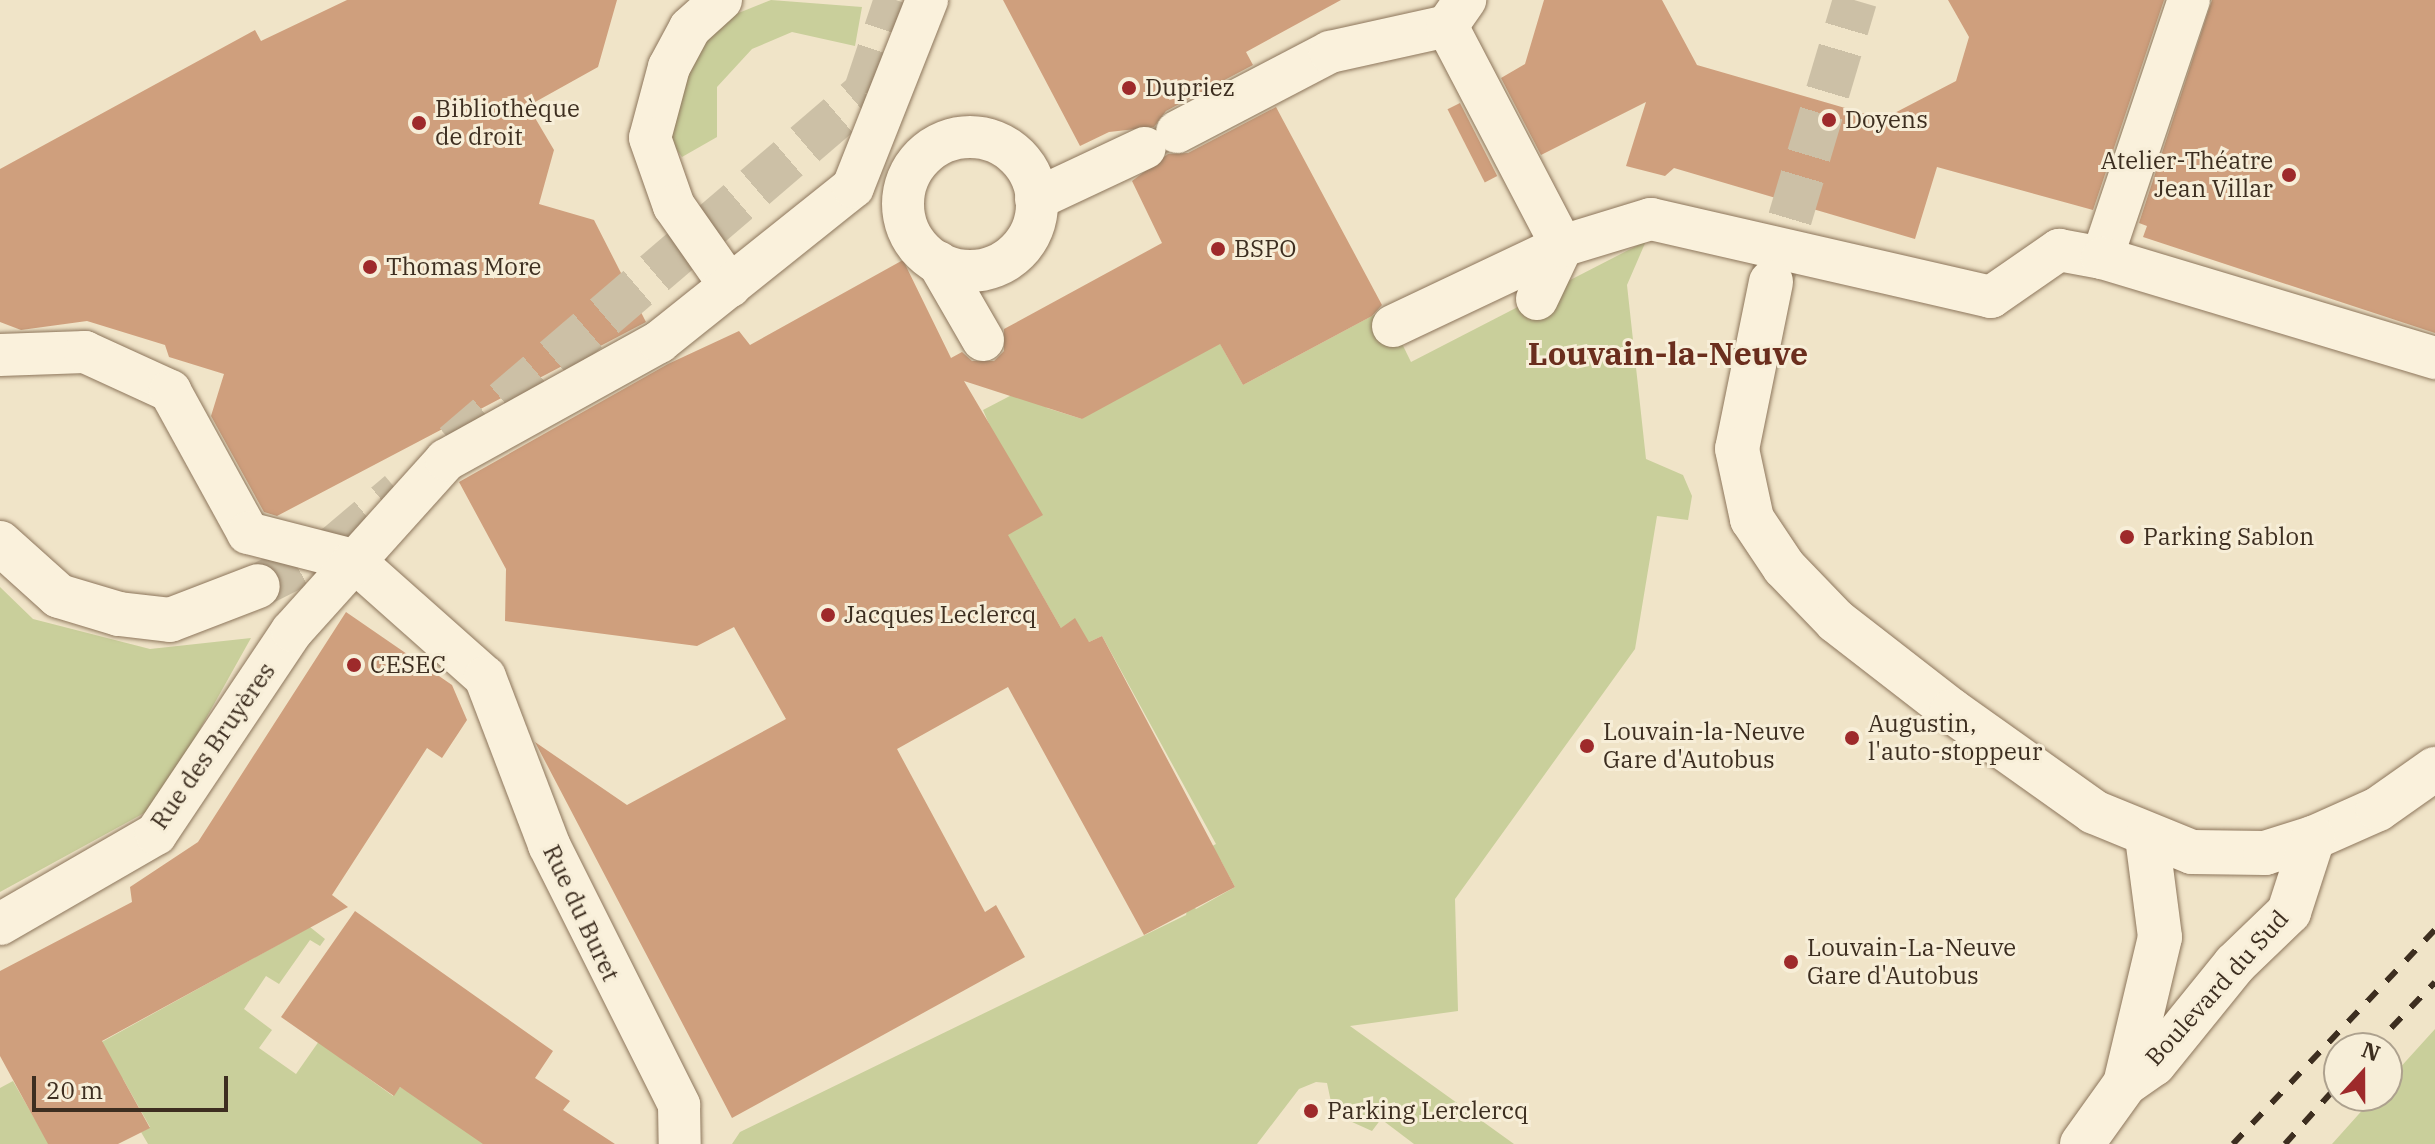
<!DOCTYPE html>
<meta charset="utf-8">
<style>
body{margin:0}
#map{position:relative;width:2435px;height:1144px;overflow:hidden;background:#f0e4c8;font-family:"IBM Plex Serif",serif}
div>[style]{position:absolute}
.green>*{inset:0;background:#c9cf9b}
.building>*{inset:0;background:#cf9f7d;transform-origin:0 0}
.minor-tunnel>*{height:44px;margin-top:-22px;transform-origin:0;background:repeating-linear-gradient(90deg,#ccc0a6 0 44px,transparent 0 66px)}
.secondary-tunnel>*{height:44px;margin-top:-22px;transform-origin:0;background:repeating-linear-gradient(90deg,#ccc0a6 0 44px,transparent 0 66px)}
.roads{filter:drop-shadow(0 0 2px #8d765c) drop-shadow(0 0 2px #8d765c)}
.pedestrian>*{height:42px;margin:-21px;padding:0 21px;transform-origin:21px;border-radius:21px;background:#faf1dc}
.pedestrian>.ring{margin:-21px;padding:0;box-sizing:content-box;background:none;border:42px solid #faf1dc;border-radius:50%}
.minor>*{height:44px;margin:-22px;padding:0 22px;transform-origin:22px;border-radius:22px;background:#faf1dc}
.secondary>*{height:44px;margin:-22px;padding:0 22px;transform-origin:22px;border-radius:22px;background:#faf1dc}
.rail>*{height:6px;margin-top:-3px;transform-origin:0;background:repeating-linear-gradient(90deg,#3d2e20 0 14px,transparent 0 28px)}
.dots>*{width:22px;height:22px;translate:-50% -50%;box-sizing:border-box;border:4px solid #f7eed8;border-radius:50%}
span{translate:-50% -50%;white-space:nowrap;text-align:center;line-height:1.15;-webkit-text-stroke:6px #f7eed8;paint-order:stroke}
.poi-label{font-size:24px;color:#3d2e20}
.left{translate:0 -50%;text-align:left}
.right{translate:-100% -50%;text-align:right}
.street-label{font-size:24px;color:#3d2e20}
.district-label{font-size:32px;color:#6b2e1e;font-weight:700}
.north{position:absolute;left:2323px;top:1032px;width:80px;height:80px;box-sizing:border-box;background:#f7eed8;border:2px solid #ada18e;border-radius:50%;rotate:21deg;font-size:22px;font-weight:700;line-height:32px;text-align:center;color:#3d2e20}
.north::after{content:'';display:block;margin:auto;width:28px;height:36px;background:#9e2a2b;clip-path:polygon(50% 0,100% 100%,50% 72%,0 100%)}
.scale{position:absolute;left:32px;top:1076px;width:196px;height:36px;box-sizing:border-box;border:4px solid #3d2e20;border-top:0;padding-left:10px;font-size:24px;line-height:28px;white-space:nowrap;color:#3d2e20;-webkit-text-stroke:6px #f7eed8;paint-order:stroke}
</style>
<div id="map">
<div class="green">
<i style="clip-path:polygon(771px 0,862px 7px,855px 46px,792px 32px,752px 49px,717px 87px,717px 137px,682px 157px,669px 139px,688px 58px,726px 18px)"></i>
<i style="clip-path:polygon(1646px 241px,1627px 285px,1646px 459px,1683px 475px,1692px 496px,1688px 520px,1657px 516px,1635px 649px,1455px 899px,1458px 1011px,1350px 1026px,1514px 1144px,1414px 1144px,1381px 1119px,1372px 1131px,1352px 1122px,1331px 1102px,1327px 1083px,1316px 1082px,1299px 1089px,1257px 1144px,732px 1144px,740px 1132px,1186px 915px,1189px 901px,1196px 909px,1235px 887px,1221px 861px,1201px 852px,1216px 844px,1102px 636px,1089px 642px,1061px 628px,1030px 574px,965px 608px,989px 424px,983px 410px,1033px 384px,1047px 408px,1082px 419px,1203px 313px,1243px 385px,1385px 309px,1411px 362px)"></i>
<i style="clip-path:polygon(0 587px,33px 619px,150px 649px,251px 638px,157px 806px,0 892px)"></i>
<i style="clip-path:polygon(310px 927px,325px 939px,320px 946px,310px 940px,279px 984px,266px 976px,244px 1009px,272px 1030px,259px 1048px,296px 1074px,324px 1034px,350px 1065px,393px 1096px,400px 1087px,497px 1144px,148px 1144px,141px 1132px,150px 1127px,123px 1079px,71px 1059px)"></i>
<i style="clip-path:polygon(2435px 1029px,2435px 1144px,2332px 1144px,2375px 1096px,2387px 1096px,2387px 1082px)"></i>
<i style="clip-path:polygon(13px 1081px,49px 1144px,0 1144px,0 1088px)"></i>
</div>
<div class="building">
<i style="clip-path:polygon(347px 0,617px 0,598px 67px,528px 106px,554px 150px,539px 204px,594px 220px,646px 322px,277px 516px,264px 512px,211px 416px,224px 374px,169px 357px,165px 345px,87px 321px,21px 330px,0 322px,0 169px,255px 30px,261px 41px)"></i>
<i style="clip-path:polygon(1003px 0,1341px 0,1246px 52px,1253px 65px,1166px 111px,1154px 127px,1109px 132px,1080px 146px)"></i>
<i style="clip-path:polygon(1544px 0,1662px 0,1697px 65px,1883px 119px,1956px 81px,1969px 37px,1948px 0,2164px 0,2093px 210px,1937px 167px,1915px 239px,1674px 168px,1665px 176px,1626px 166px,1646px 102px,1541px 155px,1501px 78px,1525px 64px)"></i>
<i style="clip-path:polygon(2212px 0,2435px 0,2435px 333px,2143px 237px,2147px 226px,2139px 223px)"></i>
<i style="left:1460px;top:103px;width:82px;height:14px;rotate:63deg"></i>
<i style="clip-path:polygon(1276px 107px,1382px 305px,1372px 316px,1243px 385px,1220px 344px,1082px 419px,964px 381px,1043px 515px,1008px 535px,1061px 628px,1075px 618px,1089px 642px,1102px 636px,1235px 887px,1144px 935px,1008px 687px,897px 749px,985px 912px,996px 905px,1025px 957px,732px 1118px,535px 742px,627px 805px,786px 719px,734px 627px,697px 646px,505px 621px,506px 569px,459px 482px,668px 364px,739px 331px,750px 345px,903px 260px,951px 358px,962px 352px,972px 361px,994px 361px,1004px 351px,1004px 329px,1162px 243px,1132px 181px,1168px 154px,1188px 153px)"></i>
<i style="clip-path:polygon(346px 612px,452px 685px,467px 720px,442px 758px,427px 748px,332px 895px,348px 907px,102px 1041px,150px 1128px,118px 1144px,48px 1144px,0 1056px,0 971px,132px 902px,130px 887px,198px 842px)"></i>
<i style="clip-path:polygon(355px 911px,553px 1051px,535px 1078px,570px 1101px,563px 1110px,615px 1144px,483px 1144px,400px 1087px,394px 1096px,281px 1017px)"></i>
</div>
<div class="minor-tunnel">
<i style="left:454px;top:445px;width:541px;rotate:-40.58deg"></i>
<i style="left:865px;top:93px;width:98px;rotate:-71.6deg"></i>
<i style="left:258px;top:586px;width:86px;rotate:-26.9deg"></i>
<i style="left:335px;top:547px;width:84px;rotate:-40.2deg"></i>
</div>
<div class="secondary-tunnel">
<i style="left:1771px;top:282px;width:294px;rotate:-73.4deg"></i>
</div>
<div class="roads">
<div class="pedestrian">
<i style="left:721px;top:0;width:42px;rotate:137.9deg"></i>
<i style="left:690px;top:28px;width:44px;rotate:118.3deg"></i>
<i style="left:669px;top:67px;width:73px;rotate:105deg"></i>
<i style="left:650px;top:138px;width:72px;rotate:70.6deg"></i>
<i style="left:674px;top:206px;width:98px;rotate:55deg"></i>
<i style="left:1177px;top:132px;width:173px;rotate:-27.6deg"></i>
<i style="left:1330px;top:52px;width:120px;rotate:-12.5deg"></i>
<i class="ring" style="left:903px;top:137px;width:92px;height:92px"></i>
<i style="left:1036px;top:199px;width:120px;rotate:-25.1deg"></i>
<i style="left:2102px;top:258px;width:272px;rotate:-71.4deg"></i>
<i style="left:938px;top:262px;width:90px;rotate:60deg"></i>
<i style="left:1537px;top:299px;width:59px;rotate:-64.7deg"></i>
<i style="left:1562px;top:246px;width:93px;rotate:-16.9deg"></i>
<i style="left:1651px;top:219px;width:349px;rotate:12.9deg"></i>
<i style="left:1991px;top:297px;width:83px;rotate:-34.7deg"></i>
<i style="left:2059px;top:250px;width:44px;rotate:10.5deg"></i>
<i style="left:2102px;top:258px;width:348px;rotate:16.7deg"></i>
<i style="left:1393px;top:326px;width:187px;rotate:-25.3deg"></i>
<i style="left:1562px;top:246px;width:248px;rotate:-117.6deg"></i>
<i style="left:1447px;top:26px;width:32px;rotate:-55deg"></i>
<i style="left:0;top:355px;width:85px;rotate:-2deg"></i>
<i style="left:85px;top:352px;width:94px;rotate:24.6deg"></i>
<i style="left:170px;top:391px;width:162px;rotate:61.2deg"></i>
<i style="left:248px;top:533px;width:108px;rotate:14.4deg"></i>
<i style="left:353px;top:560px;width:176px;rotate:41.6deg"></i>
<i style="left:485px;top:677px;width:180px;rotate:69.1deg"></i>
<i style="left:549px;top:845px;width:291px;rotate:63.4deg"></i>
<i style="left:679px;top:1105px;width:39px;rotate:89deg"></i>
<i style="left:0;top:924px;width:180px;rotate:-30deg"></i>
<i style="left:156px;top:834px;width:244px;rotate:-56.2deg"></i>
<i style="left:292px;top:631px;width:230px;rotate:-48deg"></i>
<i style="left:446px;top:460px;width:244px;rotate:-29deg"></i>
<i style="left:659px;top:342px;width:248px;rotate:-38.6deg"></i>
<i style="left:853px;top:187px;width:201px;rotate:-68.4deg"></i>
</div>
<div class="minor">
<i style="left:0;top:543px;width:79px;rotate:41.9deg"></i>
<i style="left:59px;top:596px;width:63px;rotate:16.7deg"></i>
<i style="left:119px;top:614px;width:51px;rotate:6.7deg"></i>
<i style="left:170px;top:620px;width:94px;rotate:-21.1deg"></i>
</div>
<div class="secondary">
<i style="left:1771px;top:282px;width:170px;rotate:101.5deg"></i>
<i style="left:1737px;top:449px;width:72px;rotate:77.9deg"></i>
<i style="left:1752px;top:519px;width:58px;rotate:56.3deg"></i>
<i style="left:1784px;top:567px;width:75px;rotate:46.1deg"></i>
<i style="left:1836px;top:621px;width:147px;rotate:37.8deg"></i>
<i style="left:1952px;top:711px;width:174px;rotate:35.4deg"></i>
<i style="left:2094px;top:812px;width:106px;rotate:22.2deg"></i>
<i style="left:2192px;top:852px;width:73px;rotate:0.8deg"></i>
<i style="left:2265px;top:853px;width:50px;rotate:-17.4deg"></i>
<i style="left:2313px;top:838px;width:71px;rotate:-24deg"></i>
<i style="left:2378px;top:809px;width:70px;rotate:-35.1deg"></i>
<i style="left:2125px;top:1084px;width:35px;rotate:-35deg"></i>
<i style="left:2154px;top:1064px;width:129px;rotate:-51deg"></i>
<i style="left:2235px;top:964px;width:75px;rotate:-43.9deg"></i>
<i style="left:2289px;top:912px;width:78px;rotate:-72deg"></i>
<i style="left:2082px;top:1144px;width:74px;rotate:-54.4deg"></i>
<i style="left:2125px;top:1084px;width:151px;rotate:-76.6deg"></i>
<i style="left:2160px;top:937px;width:101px;rotate:-97.4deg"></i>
</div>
</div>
<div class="rail">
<i style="left:2372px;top:1048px;width:91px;rotate:-46.3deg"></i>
<i style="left:2233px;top:1144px;width:294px;rotate:-46.7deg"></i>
<i style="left:2285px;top:1144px;width:81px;rotate:-48deg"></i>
</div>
<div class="dots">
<i style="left:1129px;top:88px;background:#9e2a2b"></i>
<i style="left:1829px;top:120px;background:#9e2a2b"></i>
<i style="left:419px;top:123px;background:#9e2a2b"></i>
<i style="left:2289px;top:175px;background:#9e2a2b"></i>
<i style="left:1218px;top:249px;background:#9e2a2b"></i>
<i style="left:370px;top:267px;background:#9e2a2b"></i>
<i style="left:2127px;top:537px;background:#9e2a2b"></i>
<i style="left:828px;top:615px;background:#9e2a2b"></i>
<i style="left:354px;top:665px;background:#9e2a2b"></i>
<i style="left:1852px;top:738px;background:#9e2a2b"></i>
<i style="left:1587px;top:746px;background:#9e2a2b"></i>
<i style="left:1791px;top:962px;background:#9e2a2b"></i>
<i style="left:1311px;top:1111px;background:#9e2a2b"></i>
</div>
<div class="poi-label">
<span class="left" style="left:1145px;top:88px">Dupriez</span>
<span class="left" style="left:435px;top:123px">Bibliothèque<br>de droit</span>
<span class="left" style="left:1845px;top:120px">Doyens</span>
<span class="right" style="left:2273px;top:175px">Atelier-Théatre<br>Jean Villar</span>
<span class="left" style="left:1234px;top:249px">BSPO</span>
<span class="left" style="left:386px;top:267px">Thomas More</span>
<span class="left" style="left:2143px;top:537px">Parking Sablon</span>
<span class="left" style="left:844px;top:615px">Jacques Leclercq</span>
<span class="left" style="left:370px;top:665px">CESEC</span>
<span class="left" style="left:1868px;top:738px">Augustin,<br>l'auto-stoppeur</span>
<span class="left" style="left:1603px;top:746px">Louvain-la-Neuve<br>Gare d'Autobus</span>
<span class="left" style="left:1807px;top:962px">Louvain-La-Neuve<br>Gare d'Autobus</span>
<span class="left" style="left:1327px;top:1111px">Parking Lerclercq</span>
</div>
<div class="street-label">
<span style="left:213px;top:746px;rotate:-55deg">Rue des Bruyères</span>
<span style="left:581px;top:913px;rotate:65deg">Rue du Buret</span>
<span style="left:2217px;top:988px;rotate:-48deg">Boulevard du Sud</span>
</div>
<div class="district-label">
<span style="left:1668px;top:353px">Louvain-la-Neuve</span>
</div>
<div class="north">N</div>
<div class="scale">20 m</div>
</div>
